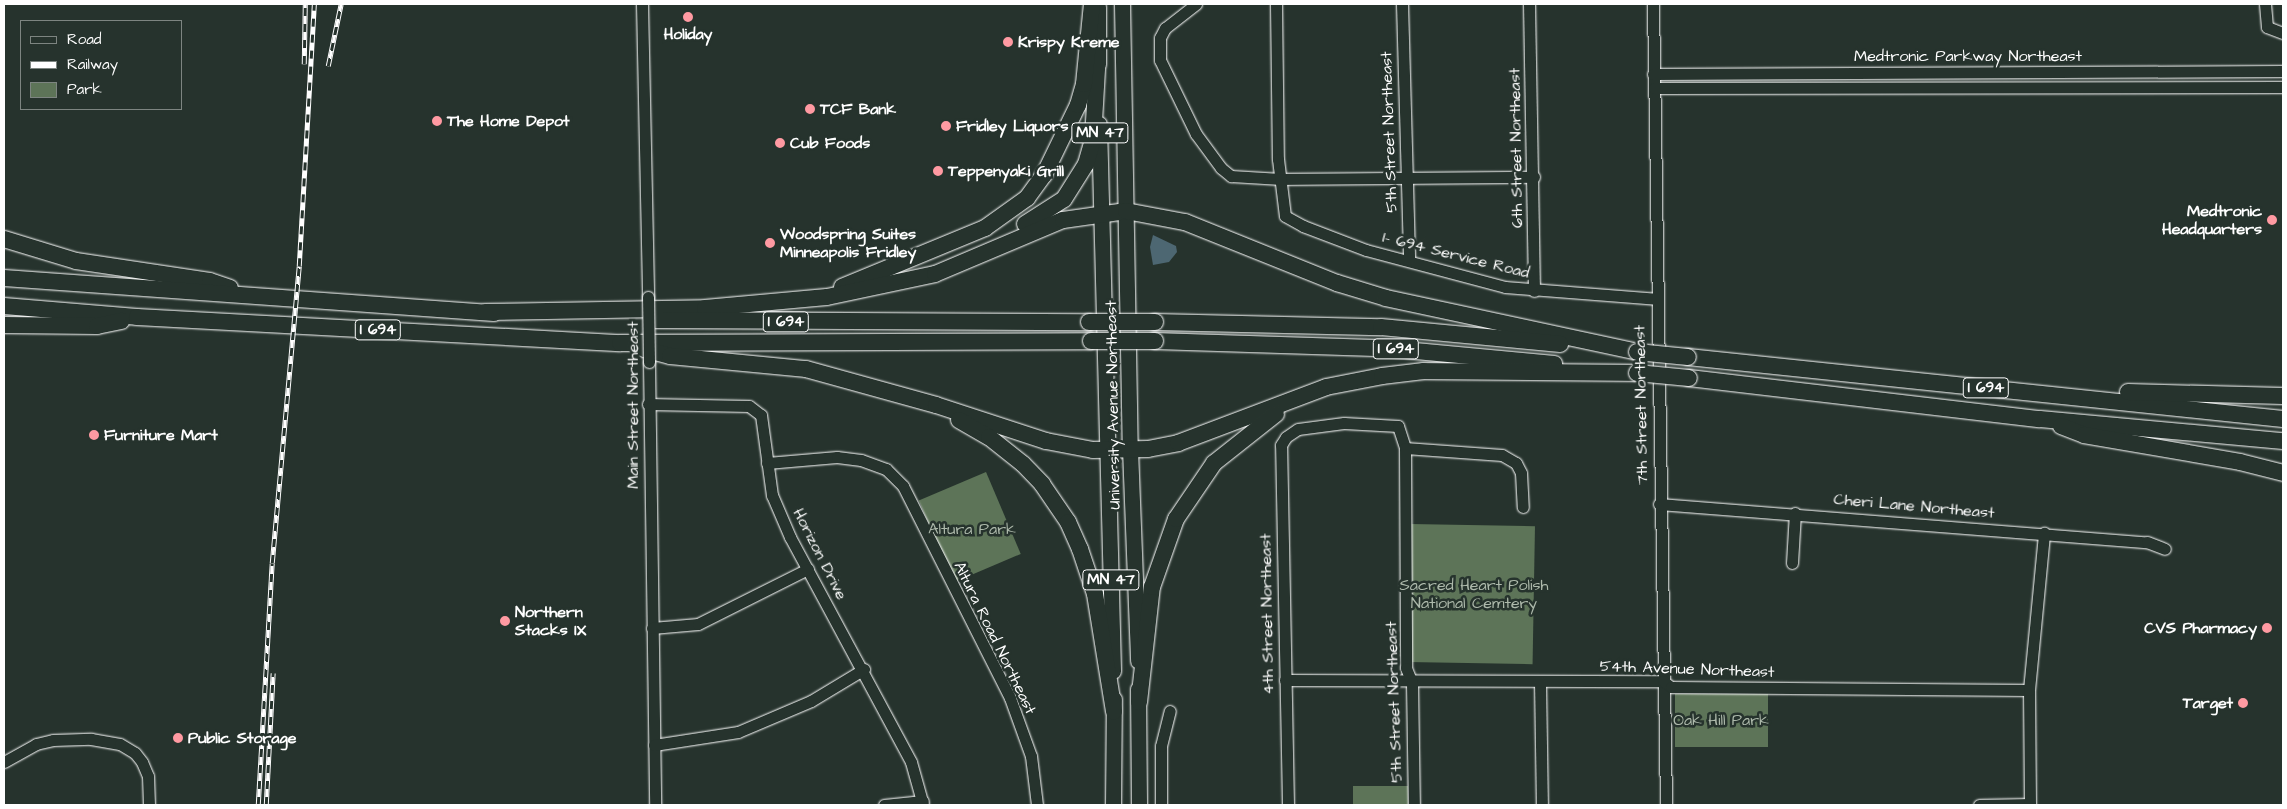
<!DOCTYPE html>
<style>
body{margin:0}
#map{position:relative;width:2287px;height:809px;overflow:hidden;background:#26332d;font-family:"Architects Daughter",sans-serif}
div>[style]{position:absolute}
.green>*{inset:0;background:#5d7458;transform-origin:0 0}
.water>*{inset:0;background:#4d6772}
.roads{filter:drop-shadow(0 0 1px #fff) drop-shadow(0 0 1px #fff)}
.minor>*{height:11px;margin:-5.5px;padding:0 5.5px;transform-origin:5.5px;border-radius:5.5px;background:#26332d}
.major>*{height:15px;margin:-7.5px;padding:0 7.5px;transform-origin:7.5px;border-radius:7.5px;background:#26332d}
.highway>*{height:16px;margin:-8px;padding:0 8px;transform-origin:8px;border-radius:8px;background:#26332d}
.rail>*{height:4.5px;margin-top:-2.25px;transform-origin:0;background:repeating-linear-gradient(90deg,#26332d 0 8px,#fff 0 16px);box-sizing:border-box;border-block:1px solid #fff}
.bridges{filter:drop-shadow(0 0 1px #fff) drop-shadow(0 0 1px #fff)}
.minor-bridge>*{height:11px;margin:-5.5px;padding:0 5.5px;transform-origin:5.5px;border-radius:5.5px;background:#26332d}
.highway-bridge>*{height:16px;margin:-8px;padding:0 8px;transform-origin:8px;border-radius:8px;background:#26332d}
.dots>*{width:14px;height:14px;translate:-50% -50%;box-sizing:border-box;border:2px solid #26332d;border-radius:50%}
span{translate:-50% -50%;white-space:nowrap;text-align:center;line-height:1.15;-webkit-text-stroke:5px #26332d;paint-order:stroke}
.shield-label span{padding:1px 4px;background:#26332d;border:1px solid;border-radius:4px;-webkit-text-stroke-width:0}
.shield-label{font-size:15px;color:#fff;font-weight:700}
.poi-label{font-size:16px;color:#fff;font-weight:700}
.left{translate:0 -50%;text-align:left}
.right{translate:-100% -50%;text-align:right}
.street-label{font-size:16px;color:#fff}
.park-label{font-size:16px;color:#aebaac}
.frame{position:absolute;inset:0;border:5px solid #fff;pointer-events:none}
.legend{position:absolute;left:20px;top:20px;width:162px;height:90px;box-sizing:border-box;background:#26332d;border:1px solid #7d8581;margin:0;padding:6px 9px;list-style:none;font-size:15px;color:#fff}
.legend li{display:flex;align-items:center;gap:10px;height:25px}
.legend b{width:25px;border:1px solid #7d8581}
</style>
<div id="map">
<div class="green">
<i style="left:986px;top:472px;width:89px;height:73px;rotate:67deg"></i>
<i style="left:1410px;top:524px;width:125px;height:138px;rotate:1deg"></i>
<i style="left:1675px;top:694px;width:93px;height:53px"></i>
<i style="left:1408px;top:786px;width:19px;height:55px;rotate:90deg"></i>
</div>
<div class="water">
<i style="clip-path:polygon(1153px 235px,1176px 246px,1177px 252px,1169px 262px,1153px 265px,1150px 247px)"></i>
</div>
<div class="roads">
<div class="minor">
<i style="left:642px;top:4px;width:293px;rotate:88.8deg"></i>
<i style="left:1196px;top:4px;width:39px;rotate:142deg"></i>
<i style="left:1165px;top:28px;width:11px;rotate:117deg"></i>
<i style="left:1160px;top:38px;width:22px;rotate:90deg"></i>
<i style="left:1160px;top:60px;width:82px;rotate:64.1deg"></i>
<i style="left:1196px;top:134px;width:42px;rotate:53.7deg"></i>
<i style="left:1221px;top:168px;width:13px;rotate:39deg"></i>
<i style="left:1231px;top:176px;width:50px;rotate:3.4deg"></i>
<i style="left:1281px;top:179px;width:253px;rotate:-0.5deg"></i>
<i style="left:1276px;top:4px;width:155px;rotate:89.3deg"></i>
<i style="left:1278px;top:159px;width:57px;rotate:83deg"></i>
<i style="left:1285px;top:216px;width:21px;rotate:29deg"></i>
<i style="left:1303px;top:226px;width:67px;rotate:20.9deg"></i>
<i style="left:1366px;top:250px;width:144px;rotate:14.9deg"></i>
<i style="left:1505px;top:287px;width:151px;rotate:4.5deg"></i>
<i style="left:1402px;top:4px;width:255px;rotate:88.4deg"></i>
<i style="left:1529px;top:4px;width:287px;rotate:89deg"></i>
<i style="left:1653px;top:4px;width:801px;rotate:89.07deg"></i>
<i style="left:2265px;top:4px;width:23px;rotate:85deg"></i>
<i style="left:2267px;top:27px;width:17px;rotate:21deg"></i>
<i style="left:1653px;top:74px;width:630px;rotate:-0.27deg"></i>
<i style="left:1654px;top:88px;width:629px;rotate:-0.09deg"></i>
<i style="left:649px;top:362px;width:443px;rotate:89.2deg"></i>
<i style="left:648px;top:404px;width:101px;rotate:1.1deg"></i>
<i style="left:749px;top:406px;width:15px;rotate:37deg"></i>
<i style="left:761px;top:415px;width:81px;rotate:82.2deg"></i>
<i style="left:772px;top:495px;width:46px;rotate:66.8deg"></i>
<i style="left:790px;top:537px;width:255px;rotate:61.7deg"></i>
<i style="left:911px;top:762px;width:45px;rotate:74.4deg"></i>
<i style="left:1405px;top:448px;width:97px;rotate:4.1deg"></i>
<i style="left:1502px;top:455px;width:16px;rotate:30deg"></i>
<i style="left:1516px;top:463px;width:11px;rotate:63deg"></i>
<i style="left:1521px;top:473px;width:34px;rotate:87deg"></i>
<i style="left:767px;top:463px;width:70px;rotate:-4.9deg"></i>
<i style="left:837px;top:457px;width:24px;rotate:7deg"></i>
<i style="left:861px;top:460px;width:27px;rotate:20deg"></i>
<i style="left:886px;top:469px;width:24px;rotate:45deg"></i>
<i style="left:903px;top:486px;width:237px;rotate:63.2deg"></i>
<i style="left:1010px;top:698px;width:62px;rotate:70.1deg"></i>
<i style="left:1031px;top:756px;width:49px;rotate:83deg"></i>
<i style="left:1659px;top:504px;width:489px;rotate:4.5deg"></i>
<i style="left:2147px;top:542px;width:19px;rotate:21deg"></i>
<i style="left:1792px;top:563px;width:50px;rotate:-86.6deg"></i>
<i style="left:652px;top:628px;width:46px;rotate:-5deg"></i>
<i style="left:698px;top:624px;width:123px;rotate:-26.6deg"></i>
<i style="left:1285px;top:680px;width:378px;rotate:0.2deg"></i>
<i style="left:1663px;top:681px;width:10px;rotate:37deg"></i>
<i style="left:1671px;top:687px;width:358px;rotate:0.5deg"></i>
<i style="left:1540px;top:682px;width:123px;rotate:89.1deg"></i>
<i style="left:654px;top:745px;width:85px;rotate:-8.8deg"></i>
<i style="left:738px;top:732px;width:79px;rotate:-23deg"></i>
<i style="left:811px;top:701px;width:62px;rotate:-31.1deg"></i>
<i style="left:4px;top:762px;width:37px;rotate:-29deg"></i>
<i style="left:36px;top:744px;width:17px;rotate:-13deg"></i>
<i style="left:53px;top:740px;width:38px;rotate:-2deg"></i>
<i style="left:91px;top:739px;width:29px;rotate:10deg"></i>
<i style="left:120px;top:744px;width:17px;rotate:31deg"></i>
<i style="left:135px;top:753px;width:11px;rotate:52deg"></i>
<i style="left:142px;top:762px;width:15px;rotate:67deg"></i>
<i style="left:148px;top:776px;width:29px;rotate:88deg"></i>
<i style="left:884px;top:805px;width:39px;rotate:-6deg"></i>
<i style="left:1161px;top:805px;width:59px;rotate:-90deg"></i>
<i style="left:1161px;top:746px;width:36px;rotate:-76deg"></i>
<i style="left:1288px;top:805px;width:360px;rotate:-91.1deg"></i>
<i style="left:1281px;top:445px;width:9px;rotate:-58deg"></i>
<i style="left:1286px;top:437px;width:14px;rotate:-34deg"></i>
<i style="left:1298px;top:429px;width:46px;rotate:-7.4deg"></i>
<i style="left:1344px;top:423px;width:54px;rotate:3.2deg"></i>
<i style="left:1398px;top:426px;width:23px;rotate:72deg"></i>
<i style="left:1405px;top:448px;width:220px;rotate:89.7deg"></i>
<i style="left:1406px;top:668px;width:16px;rotate:68deg"></i>
<i style="left:1412px;top:683px;width:122px;rotate:89.1deg"></i>
<i style="left:1979px;top:805px;width:51px;rotate:-1.1deg"></i>
<i style="left:2030px;top:804px;width:114px;rotate:-90.5deg"></i>
<i style="left:2029px;top:690px;width:158px;rotate:-84.5deg"></i>
</div>
<div class="major">
<i style="left:1122px;top:4px;width:445px;rotate:89deg"></i>
<i style="left:1130px;top:449px;width:212px;rotate:87.8deg"></i>
<i style="left:1098px;top:7px;width:57px;rotate:90deg"></i>
<i style="left:1099px;top:124px;width:547px;rotate:88.53deg"></i>
<i style="left:1138px;top:689px;width:116px;rotate:89.5deg"></i>
<i style="left:1113px;top:805px;width:106px;rotate:-89.5deg"></i>
</div>
<div class="highway">
<i style="left:1025px;top:224px;width:46px;rotate:-32.7deg"></i>
<i style="left:1064px;top:199px;width:41px;rotate:-57.8deg"></i>
<i style="left:1086px;top:164px;width:26px;rotate:-74deg"></i>
<i style="left:1093px;top:139px;width:86px;rotate:-86.7deg"></i>
<i style="left:4px;top:239px;width:75px;rotate:17deg"></i>
<i style="left:76px;top:261px;width:135px;rotate:8.5deg"></i>
<i style="left:210px;top:281px;width:21px;rotate:19deg"></i>
<i style="left:4px;top:278px;width:491px;rotate:4.1deg"></i>
<i style="left:842px;top:287px;width:155px;rotate:-22.4deg"></i>
<i style="left:985px;top:228px;width:52px;rotate:-35.5deg"></i>
<i style="left:1027px;top:198px;width:29px;rotate:-54deg"></i>
<i style="left:1044px;top:175px;width:78px;rotate:-64.1deg"></i>
<i style="left:1078px;top:105px;width:22px;rotate:-74deg"></i>
<i style="left:1084px;top:84px;width:80px;rotate:-84.3deg"></i>
<i style="left:4px;top:306px;width:133px;rotate:4.7deg"></i>
<i style="left:137px;top:317px;width:484px;rotate:3.1deg"></i>
<i style="left:620px;top:343px;width:471px;rotate:-0.2deg"></i>
<i style="left:485px;top:312px;width:220px;rotate:-1deg"></i>
<i style="left:705px;top:308px;width:122px;rotate:-5.2deg"></i>
<i style="left:827px;top:297px;width:110px;rotate:-12deg"></i>
<i style="left:935px;top:274px;width:139px;rotate:-22.9deg"></i>
<i style="left:1063px;top:220px;width:64px;rotate:-8.1deg"></i>
<i style="left:1126px;top:211px;width:60px;rotate:10.6deg"></i>
<i style="left:1185px;top:222px;width:164px;rotate:21.9deg"></i>
<i style="left:1337px;top:283px;width:51px;rotate:17deg"></i>
<i style="left:1386px;top:298px;width:257px;rotate:12.1deg"></i>
<i style="left:656px;top:320px;width:433px;rotate:0.3deg"></i>
<i style="left:1155px;top:322px;width:226px;rotate:1.3deg"></i>
<i style="left:1381px;top:327px;width:180px;rotate:5.4deg"></i>
<i style="left:4px;top:325px;width:93px;rotate:0.6deg"></i>
<i style="left:97px;top:326px;width:25px;rotate:-12deg"></i>
<i style="left:1155px;top:341px;width:228px;rotate:1.8deg"></i>
<i style="left:1383px;top:348px;width:172px;rotate:5.3deg"></i>
<i style="left:644px;top:349px;width:27px;rotate:15deg"></i>
<i style="left:670px;top:356px;width:137px;rotate:5.5deg"></i>
<i style="left:806px;top:369px;width:135px;rotate:15.5deg"></i>
<i style="left:936px;top:405px;width:116px;rotate:18.1deg"></i>
<i style="left:1046px;top:441px;width:48px;rotate:10.8deg"></i>
<i style="left:1093px;top:450px;width:55px;rotate:-1deg"></i>
<i style="left:1148px;top:449px;width:31px;rotate:-11deg"></i>
<i style="left:1178px;top:443px;width:158px;rotate:-20.7deg"></i>
<i style="left:1326px;top:387px;width:57px;rotate:-11.1deg"></i>
<i style="left:1382px;top:376px;width:42px;rotate:-6.8deg"></i>
<i style="left:1424px;top:371px;width:213px;rotate:0.5deg"></i>
<i style="left:1688px;top:357px;width:598px;rotate:5.95deg"></i>
<i style="left:1689px;top:378px;width:353px;rotate:6.7deg"></i>
<i style="left:2040px;top:419px;width:244px;rotate:5.2deg"></i>
<i style="left:2128px;top:392px;width:155px;rotate:1.5deg"></i>
<i style="left:959px;top:420px;width:34px;rotate:30deg"></i>
<i style="left:989px;top:437px;width:43px;rotate:38.5deg"></i>
<i style="left:1023px;top:464px;width:28px;rotate:46deg"></i>
<i style="left:1042px;top:484px;width:46px;rotate:55.6deg"></i>
<i style="left:1068px;top:522px;width:30px;rotate:66deg"></i>
<i style="left:1080px;top:549px;width:47px;rotate:71.6deg"></i>
<i style="left:1095px;top:594px;width:119px;rotate:80.8deg"></i>
<i style="left:2061px;top:426px;width:25px;rotate:21deg"></i>
<i style="left:2084px;top:435px;width:158px;rotate:9.8deg"></i>
<i style="left:2240px;top:462px;width:44px;rotate:14.3deg"></i>
<i style="left:1139px;top:702px;width:116px;rotate:-83.6deg"></i>
<i style="left:1152px;top:587px;width:72px;rotate:-70.6deg"></i>
<i style="left:1176px;top:519px;width:68px;rotate:-55.8deg"></i>
<i style="left:1214px;top:463px;width:79px;rotate:-38.3deg"></i>
</div>
</div>
<div class="rail">
<i style="left:304px;top:64px;width:60px;rotate:-89deg"></i>
<i style="left:328px;top:66px;width:63px;rotate:-78.2deg"></i>
<i style="left:258px;top:805px;width:242px;rotate:-86.7deg"></i>
<i style="left:272px;top:563px;width:298px;rotate:-84.8deg"></i>
<i style="left:299px;top:266px;width:262px;rotate:-86.7deg"></i>
<i style="left:266px;top:805px;width:132px;rotate:-87deg"></i>
</div>
<div class="bridges">
<div class="minor-bridge">
<i style="left:648px;top:297px;width:65px;rotate:89.1deg"></i>
</div>
<div class="highway-bridge">
<i style="left:1089px;top:322px;width:66px"></i>
<i style="left:1091px;top:341px;width:64px"></i>
<i style="left:1637px;top:352px;width:51px;rotate:5.6deg"></i>
<i style="left:1637px;top:373px;width:52px;rotate:5.5deg"></i>
</div>
</div>
<div class="dots">
<i style="left:688px;top:17px;background:#ff9aa2"></i>
<i style="left:1008px;top:42px;background:#ff9aa2"></i>
<i style="left:810px;top:109px;background:#ff9aa2"></i>
<i style="left:437px;top:121px;background:#ff9aa2"></i>
<i style="left:946px;top:126px;background:#ff9aa2"></i>
<i style="left:780px;top:143px;background:#ff9aa2"></i>
<i style="left:938px;top:171px;background:#ff9aa2"></i>
<i style="left:2272px;top:220px;background:#ff9aa2"></i>
<i style="left:770px;top:243px;background:#ff9aa2"></i>
<i style="left:94px;top:435px;background:#ff9aa2"></i>
<i style="left:505px;top:621px;background:#ff9aa2"></i>
<i style="left:2267px;top:628px;background:#ff9aa2"></i>
<i style="left:2243px;top:703px;background:#ff9aa2"></i>
<i style="left:178px;top:738px;background:#ff9aa2"></i>
</div>
<div class="shield-label">
<span style="left:1100px;top:133px">MN 47</span>
<span style="left:786px;top:322px">I 694</span>
<span style="left:378px;top:330px">I 694</span>
<span style="left:1396px;top:349px">I 694</span>
<span style="left:1986px;top:388px">I 694</span>
<span style="left:1111px;top:580px">MN 47</span>
</div>
<div class="poi-label">
<span style="left:688px;top:34px">Holiday</span>
<span class="left" style="left:1018px;top:42px">Krispy Kreme</span>
<span class="left" style="left:820px;top:109px">TCF Bank</span>
<span class="left" style="left:447px;top:121px">The Home Depot</span>
<span class="left" style="left:956px;top:126px">Fridley Liquors</span>
<span class="left" style="left:790px;top:143px">Cub Foods</span>
<span class="left" style="left:948px;top:171px">Teppenyaki Grill</span>
<span class="right" style="left:2262px;top:220px">Medtronic<br>Headquarters</span>
<span class="left" style="left:780px;top:243px">Woodspring Suites<br>Minneapolis Fridley</span>
<span class="left" style="left:104px;top:435px">Furniture Mart</span>
<span class="left" style="left:515px;top:621px">Northern<br>Stacks IX</span>
<span class="right" style="left:2257px;top:628px">CVS Pharmacy</span>
<span class="right" style="left:2233px;top:703px">Target</span>
<span class="left" style="left:188px;top:738px">Public Storage</span>
</div>
<div class="street-label">
<span style="left:1968px;top:56px">Medtronic Parkway Northeast</span>
<span style="left:1389px;top:132px;rotate:-92deg">5th Street Northeast</span>
<span style="left:1516px;top:148px;rotate:-91deg">6th Street Northeast</span>
<span style="left:1456px;top:255px;rotate:14deg">I- 694 Service Road</span>
<span style="left:633px;top:405px;rotate:-90deg">Main Street Northeast</span>
<span style="left:1113px;top:405px;rotate:-91deg">University Avenue Northeast</span>
<span style="left:1641px;top:405px;rotate:-91deg">7th Street Northeast</span>
<span style="left:1914px;top:506px;rotate:5deg">Cheri Lane Northeast</span>
<span style="left:820px;top:554px;rotate:63deg">Horizon Drive</span>
<span style="left:1267px;top:614px;rotate:-91deg">4th Street Northeast</span>
<span style="left:995px;top:638px;rotate:64deg">Altura Road Northeast</span>
<span style="left:1687px;top:669px;rotate:2deg">54th Avenue Northeast</span>
<span style="left:1394px;top:702px;rotate:-92deg">5th Street Northeast</span>
</div>
<div class="park-label">
<span style="left:972px;top:529px">Altura Park</span>
<span style="left:1474px;top:594px">Sacred Heart Polish<br>National Cemtery</span>
<span style="left:1721px;top:720px">Oak Hill Park</span>
</div>
<div class="frame"></div>
<ul class="legend">
<li><b style="height:6px;background:#26332d"></b>Road</li>
<li><b style="height:6px;background:#fff"></b>Railway</li>
<li><b style="height:14px;background:#5d7458"></b>Park</li>
</ul>
</div>
